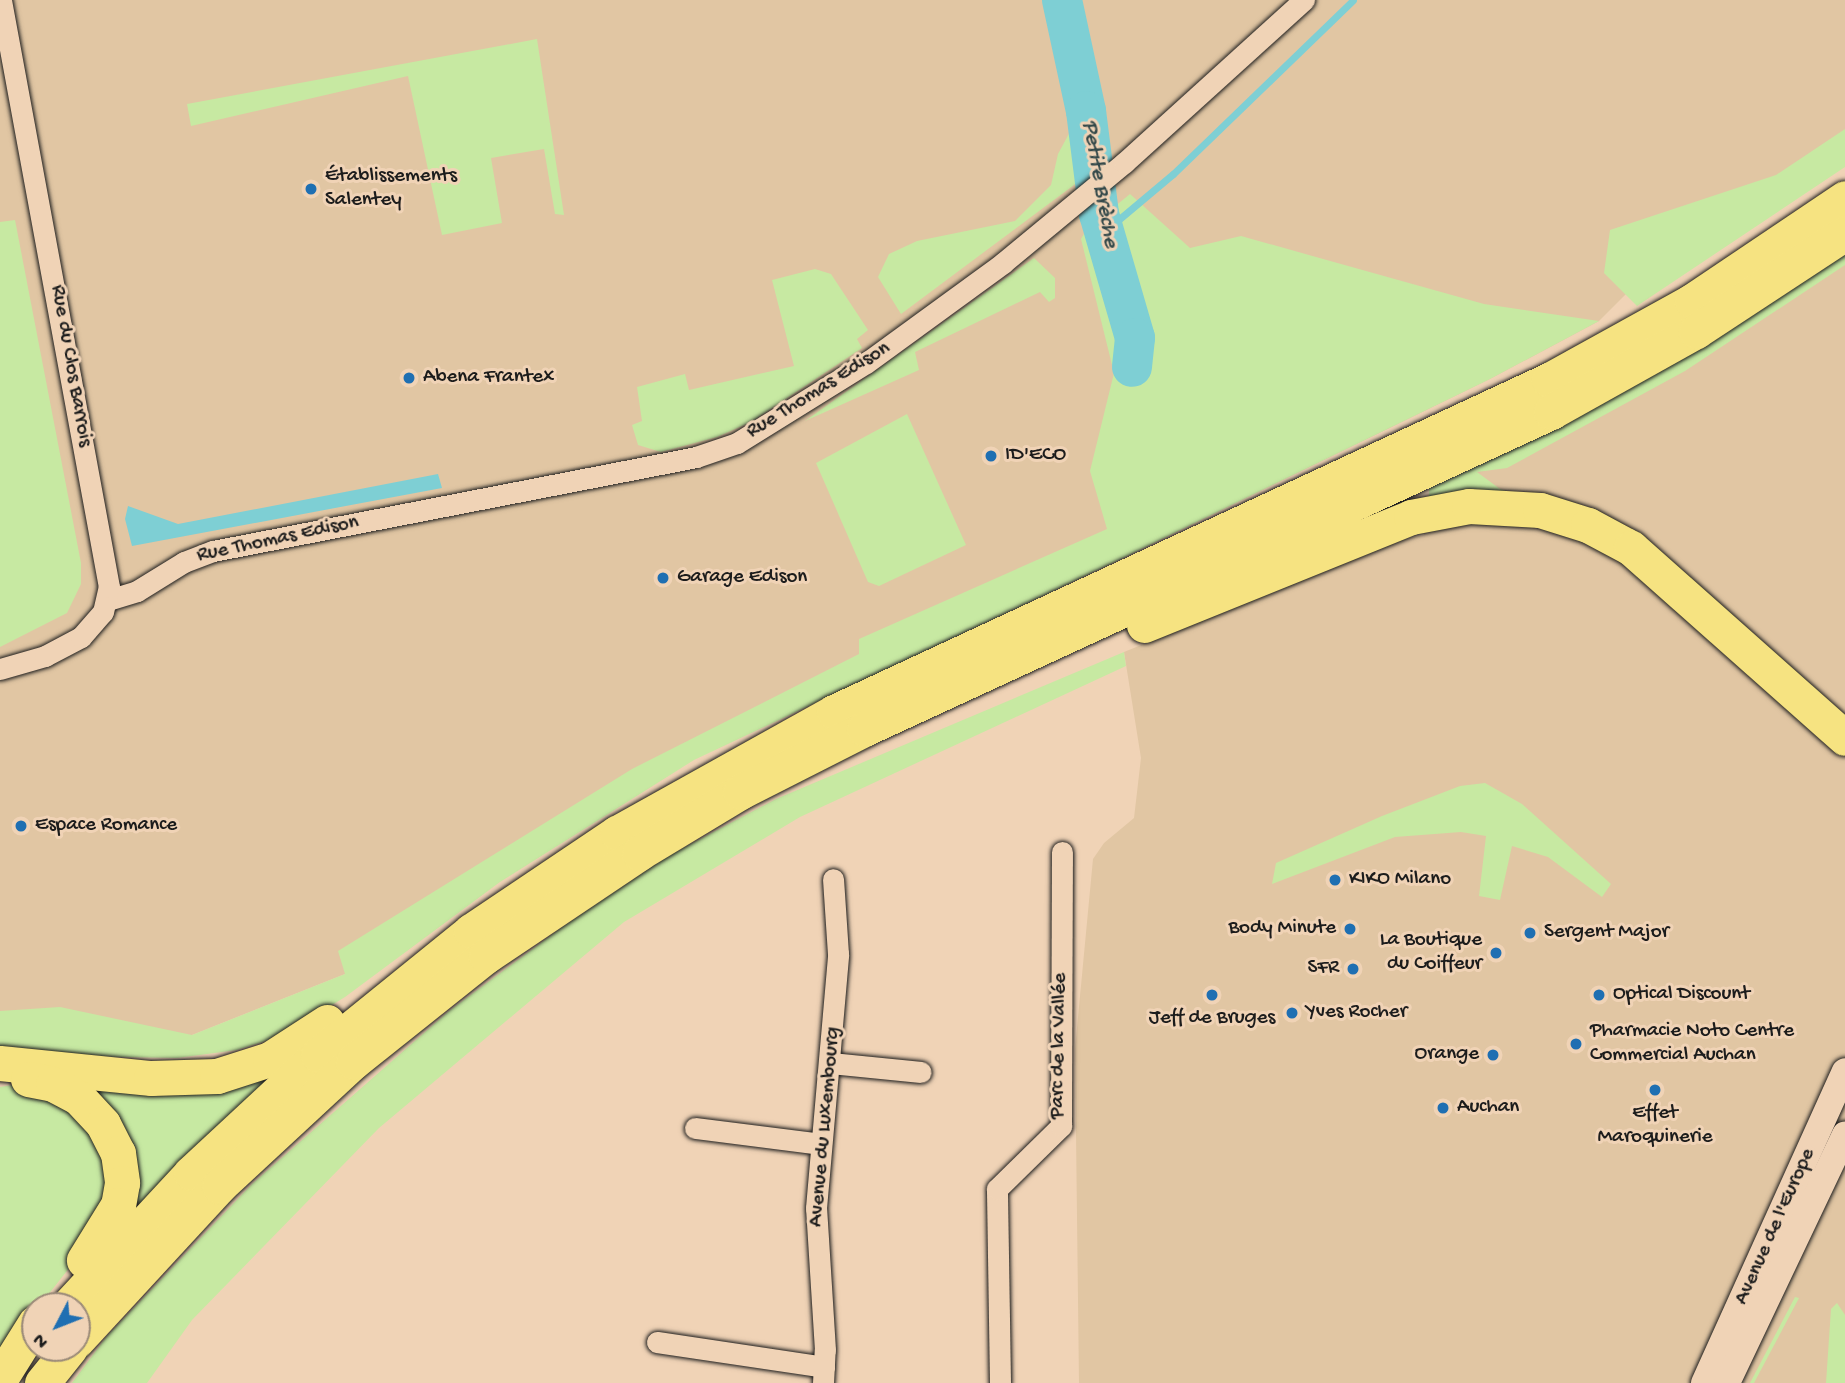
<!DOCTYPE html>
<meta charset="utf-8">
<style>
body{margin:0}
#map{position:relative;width:1845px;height:1383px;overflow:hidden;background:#f0d3b6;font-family:"Gochi Hand",sans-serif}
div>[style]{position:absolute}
.built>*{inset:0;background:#e1c6a3}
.green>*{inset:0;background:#c7e9a2}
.water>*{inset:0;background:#7ecfd4}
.stream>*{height:7px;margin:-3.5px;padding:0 3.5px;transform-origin:3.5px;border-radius:3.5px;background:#7ecfd4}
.river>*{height:40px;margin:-20px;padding:0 20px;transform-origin:20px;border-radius:20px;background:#7ecfd4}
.roads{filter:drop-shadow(0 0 2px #1c1c1c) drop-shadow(0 0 2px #1c1c1c)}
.minor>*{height:21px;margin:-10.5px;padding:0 10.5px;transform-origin:10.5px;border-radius:10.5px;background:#f0d3b6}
.tertiary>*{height:26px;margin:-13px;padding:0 13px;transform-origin:13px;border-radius:13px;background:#f0d3b6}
.trunk>*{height:35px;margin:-17.5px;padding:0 17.5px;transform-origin:17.5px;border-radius:17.5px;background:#f6e381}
.dots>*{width:19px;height:19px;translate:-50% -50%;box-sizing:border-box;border:4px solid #f0d3b6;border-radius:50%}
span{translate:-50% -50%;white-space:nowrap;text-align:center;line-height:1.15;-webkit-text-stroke:6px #f0d3b6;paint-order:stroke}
.poi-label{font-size:21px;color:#1c1c1c}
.left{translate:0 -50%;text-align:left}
.right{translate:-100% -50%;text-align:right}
.street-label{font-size:21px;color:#1c1c1c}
.water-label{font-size:23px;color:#34494a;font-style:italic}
.north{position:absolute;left:21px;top:1292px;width:70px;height:70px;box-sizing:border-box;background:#f0d3b6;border:2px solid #9b8a78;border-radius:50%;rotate:228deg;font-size:19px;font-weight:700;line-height:28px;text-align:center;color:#1c1c1c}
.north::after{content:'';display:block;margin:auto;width:24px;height:32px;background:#1f6fb2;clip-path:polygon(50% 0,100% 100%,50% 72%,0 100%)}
</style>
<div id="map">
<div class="built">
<i style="clip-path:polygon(0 0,1845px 0,1845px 149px,1657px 263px,1599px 321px,1490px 379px,1121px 559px,1113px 545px,639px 773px,345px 974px,192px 1035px,0 1034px)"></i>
<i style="clip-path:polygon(1845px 256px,1845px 1383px,1079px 1383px,1075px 1049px,1093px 859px,1104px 843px,1134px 818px,1141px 758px,1124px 652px,1400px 540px,1424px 535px,1430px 492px)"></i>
</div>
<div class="green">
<i style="clip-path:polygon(537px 39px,564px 215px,555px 214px,544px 149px,491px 158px,502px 223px,442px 235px,408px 76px,191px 126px,187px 104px)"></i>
<i style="clip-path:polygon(1072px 128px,1082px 179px,901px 314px,878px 277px,889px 254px,917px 241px,1015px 221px,1051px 185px,1058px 154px)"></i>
<i style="clip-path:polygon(1845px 129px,1845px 167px,1637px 306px,1604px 273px,1610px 230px,1776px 175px)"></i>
<i style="clip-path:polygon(1130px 194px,1190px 248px,1241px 236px,1484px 304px,1599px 321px,1490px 379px,1121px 559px,694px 760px,500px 882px,345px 997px,282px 1036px,237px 1050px,177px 1058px,0 1055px,0 1011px,60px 1007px,192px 1035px,345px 974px,338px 951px,632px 769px,859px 654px,859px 639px,1107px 529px,1090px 471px,1114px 373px,1081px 239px,1086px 230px)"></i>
<i style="clip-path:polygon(15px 220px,81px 563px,81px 584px,67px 613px,0 647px,0 222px)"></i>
<i style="clip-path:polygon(1845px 249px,1845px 265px,1685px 371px,1507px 468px,1477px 472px,1500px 489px,1529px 499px,1429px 502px,1429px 484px)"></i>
<i style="clip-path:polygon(1034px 258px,1055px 278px,1055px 298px,1049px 302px,1040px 292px,915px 352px,919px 370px,805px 421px)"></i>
<i style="clip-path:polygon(815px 269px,831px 274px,868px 330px,857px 339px,862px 348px,751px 422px,717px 437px,661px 452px,638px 445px,632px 425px,642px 421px,637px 387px,685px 374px,689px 390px,794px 366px,772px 280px)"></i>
<i style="clip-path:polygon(907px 414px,966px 545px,879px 586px,868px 582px,816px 463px)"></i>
<i style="clip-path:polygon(1124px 652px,1126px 666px,800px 817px,624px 922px,379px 1128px,192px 1320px,147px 1383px,72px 1383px,107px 1336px,252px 1184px,449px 1011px,561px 928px,668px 856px,776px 799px)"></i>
<i style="clip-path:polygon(1485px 783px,1522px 804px,1611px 884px,1602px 897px,1548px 857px,1512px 846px,1500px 900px,1479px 896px,1486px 836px,1461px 832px,1395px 837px,1272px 884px,1276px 863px,1382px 816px,1460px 786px)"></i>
<i style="clip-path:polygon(265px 1073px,270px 1080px,129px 1215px,77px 1084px)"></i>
<i style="clip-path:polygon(18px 1084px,75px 1104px,113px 1171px,92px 1239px,0 1356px,0 1087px)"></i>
<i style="clip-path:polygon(1795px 1297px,1799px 1298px,1754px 1383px,1750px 1383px)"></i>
<i style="clip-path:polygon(1837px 1303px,1845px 1315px,1845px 1383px,1826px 1383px,1831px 1309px)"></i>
</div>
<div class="water">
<i style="clip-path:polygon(438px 474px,442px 488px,132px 546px,125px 519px,128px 506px,178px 524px)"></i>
</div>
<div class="stream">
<i style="left:1105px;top:231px;width:89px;rotate:-40deg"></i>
<i style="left:1173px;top:174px;width:250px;rotate:-44deg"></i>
</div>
<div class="river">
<i style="left:1062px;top:0;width:114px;rotate:77.8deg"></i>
<i style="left:1086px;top:111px;width:104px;rotate:82.8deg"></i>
<i style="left:1099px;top:214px;width:129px;rotate:73.8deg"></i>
<i style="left:1135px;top:338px;width:29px;rotate:96deg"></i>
</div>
<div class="roads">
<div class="minor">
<i style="left:108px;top:600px;width:30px;rotate:-17deg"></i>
<i style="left:137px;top:591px;width:55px;rotate:-31.7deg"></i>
<i style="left:184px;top:562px;width:31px;rotate:-21deg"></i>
<i style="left:213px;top:551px;width:492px;rotate:-11deg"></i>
<i style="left:696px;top:457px;width:43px;rotate:-18.9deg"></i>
<i style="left:737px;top:443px;width:152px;rotate:-31.8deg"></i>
<i style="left:866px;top:363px;width:170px;rotate:-36.1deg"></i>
<i style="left:1003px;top:263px;width:157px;rotate:-39.6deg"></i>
<i style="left:1124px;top:163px;width:243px;rotate:-42.2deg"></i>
<i style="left:0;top:669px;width:47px;rotate:-16.1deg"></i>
<i style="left:45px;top:656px;width:41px;rotate:-27.8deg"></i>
<i style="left:81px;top:637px;width:33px;rotate:-49deg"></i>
<i style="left:103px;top:612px;width:26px;rotate:-77deg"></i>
<i style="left:109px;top:587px;width:597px;rotate:-100.43deg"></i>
<i style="left:831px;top:1063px;width:90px;rotate:5.7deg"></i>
<i style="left:695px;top:1128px;width:127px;rotate:7.2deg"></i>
<i style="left:657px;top:1342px;width:169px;rotate:8.5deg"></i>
<i style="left:823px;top:1383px;width:33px;rotate:-87deg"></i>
<i style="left:825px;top:1350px;width:142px;rotate:-93.6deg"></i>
<i style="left:816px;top:1208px;width:255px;rotate:-85deg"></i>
<i style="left:838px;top:954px;width:75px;rotate:-93.8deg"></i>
<i style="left:1000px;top:1383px;width:194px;rotate:-90.9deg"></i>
<i style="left:997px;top:1189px;width:90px;rotate:-44.5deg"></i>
<i style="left:1061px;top:1126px;width:274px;rotate:-89.8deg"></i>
</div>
<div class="tertiary">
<i style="left:1704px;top:1383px;width:342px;rotate:-65.7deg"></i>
<i style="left:1727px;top:1383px;width:275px;rotate:-64.6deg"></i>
</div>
<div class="trunk">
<i style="left:1144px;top:625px;width:288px;rotate:-22deg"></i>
<i style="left:1411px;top:517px;width:59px;rotate:-10.7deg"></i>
<i style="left:1469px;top:506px;width:71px;rotate:3.2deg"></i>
<i style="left:1540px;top:510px;width:50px;rotate:17.4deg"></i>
<i style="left:1588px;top:525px;width:49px;rotate:28.1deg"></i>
<i style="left:1631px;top:548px;width:286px;rotate:41.6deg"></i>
<i style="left:0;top:1063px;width:152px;rotate:5.7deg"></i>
<i style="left:151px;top:1078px;width:66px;rotate:-1.7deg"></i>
<i style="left:217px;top:1076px;width:56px;rotate:-17.8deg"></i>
<i style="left:270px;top:1059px;width:68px;rotate:-33deg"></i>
<i style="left:28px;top:1079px;width:25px;rotate:11deg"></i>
<i style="left:53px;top:1084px;width:30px;rotate:28deg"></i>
<i style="left:79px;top:1098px;width:35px;rotate:47deg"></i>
<i style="left:103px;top:1124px;width:33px;rotate:63deg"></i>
<i style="left:118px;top:1153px;width:30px;rotate:82deg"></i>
<i style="left:122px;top:1183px;width:22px;rotate:100deg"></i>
<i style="left:118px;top:1205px;width:65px;rotate:121.7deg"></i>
<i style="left:68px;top:1306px;width:181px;rotate:-47.2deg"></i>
<i style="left:191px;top:1173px;width:173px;rotate:-42.9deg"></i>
<i style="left:318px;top:1055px;width:197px;rotate:-39deg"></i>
<i style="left:471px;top:931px;width:176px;rotate:-33.9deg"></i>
<i style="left:617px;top:833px;width:248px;rotate:-29.1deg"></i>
<i style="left:834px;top:712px;width:788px;rotate:-24.91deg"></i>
<i style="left:1549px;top:380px;width:163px;rotate:-28.9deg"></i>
<i style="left:1692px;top:301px;width:184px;rotate:-33.9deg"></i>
<i style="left:77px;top:1340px;width:209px;rotate:-47.3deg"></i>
<i style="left:219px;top:1186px;width:183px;rotate:-42.8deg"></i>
<i style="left:353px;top:1062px;width:170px;rotate:-38.6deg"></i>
<i style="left:486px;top:956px;width:184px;rotate:-33.9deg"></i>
<i style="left:639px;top:853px;width:118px;rotate:-31.1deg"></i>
<i style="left:740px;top:792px;width:139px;rotate:-26.9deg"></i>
<i style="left:864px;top:729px;width:757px;rotate:-24.77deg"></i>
<i style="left:1551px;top:412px;width:166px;rotate:-29.2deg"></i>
<i style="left:1696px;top:331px;width:178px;rotate:-33.3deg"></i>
<i style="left:0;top:1379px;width:66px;rotate:-58deg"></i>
<i style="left:42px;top:1383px;width:45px;rotate:-51.3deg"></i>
</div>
</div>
<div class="dots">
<i style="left:311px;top:189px;background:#1f6fb2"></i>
<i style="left:409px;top:378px;background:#1f6fb2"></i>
<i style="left:991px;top:456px;background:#1f6fb2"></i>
<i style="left:663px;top:578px;background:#1f6fb2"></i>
<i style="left:21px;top:826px;background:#1f6fb2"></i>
<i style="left:1335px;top:880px;background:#1f6fb2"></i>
<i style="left:1350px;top:929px;background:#1f6fb2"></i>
<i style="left:1530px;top:933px;background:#1f6fb2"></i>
<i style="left:1496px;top:953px;background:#1f6fb2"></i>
<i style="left:1353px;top:969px;background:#1f6fb2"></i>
<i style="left:1212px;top:995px;background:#1f6fb2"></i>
<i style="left:1599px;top:995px;background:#1f6fb2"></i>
<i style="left:1292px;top:1013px;background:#1f6fb2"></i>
<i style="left:1576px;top:1044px;background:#1f6fb2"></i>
<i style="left:1493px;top:1055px;background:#1f6fb2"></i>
<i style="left:1655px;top:1090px;background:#1f6fb2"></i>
<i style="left:1443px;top:1108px;background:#1f6fb2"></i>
</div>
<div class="poi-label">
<span class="left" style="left:325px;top:189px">Établissements<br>Salentey</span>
<span class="left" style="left:423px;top:378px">Abena Frantex</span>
<span class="left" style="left:1005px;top:456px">ID'ECO</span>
<span class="left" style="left:677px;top:578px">Garage Edison</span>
<span class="left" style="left:35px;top:826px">Espace Romance</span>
<span class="left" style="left:1349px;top:880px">KIKO Milano</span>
<span class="right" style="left:1336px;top:929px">Body Minute</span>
<span class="left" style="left:1544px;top:933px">Sergent Major</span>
<span class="right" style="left:1482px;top:953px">La Boutique<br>du Coiffeur</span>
<span class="right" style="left:1339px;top:969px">SFR</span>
<span class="left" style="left:1613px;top:995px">Optical Discount</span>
<span class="left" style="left:1306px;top:1013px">Yves Rocher</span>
<span style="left:1212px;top:1019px">Jeff de Bruges</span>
<span class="left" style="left:1590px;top:1044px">Pharmacie Noto Centre<br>Commercial Auchan</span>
<span class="right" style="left:1479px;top:1055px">Orange</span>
<span class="left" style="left:1457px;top:1108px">Auchan</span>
<span style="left:1655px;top:1126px">Effet<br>Maroquinerie</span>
</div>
<div class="street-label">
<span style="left:70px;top:366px;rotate:80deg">Rue du Clos Barrois</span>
<span style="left:819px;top:391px;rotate:-32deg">Rue Thomas Edison</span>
<span style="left:278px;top:540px;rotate:-12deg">Rue Thomas Edison</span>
<span style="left:1060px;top:1046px;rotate:-89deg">Parc de la Vallée</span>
<span style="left:826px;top:1127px;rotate:-85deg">Avenue du Luxembourg</span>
<span style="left:1776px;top:1227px;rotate:-66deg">Avenue de l'Europe</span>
</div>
<div class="water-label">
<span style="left:1099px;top:184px;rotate:80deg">Petite Brèche</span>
</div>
<div class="north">N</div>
</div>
